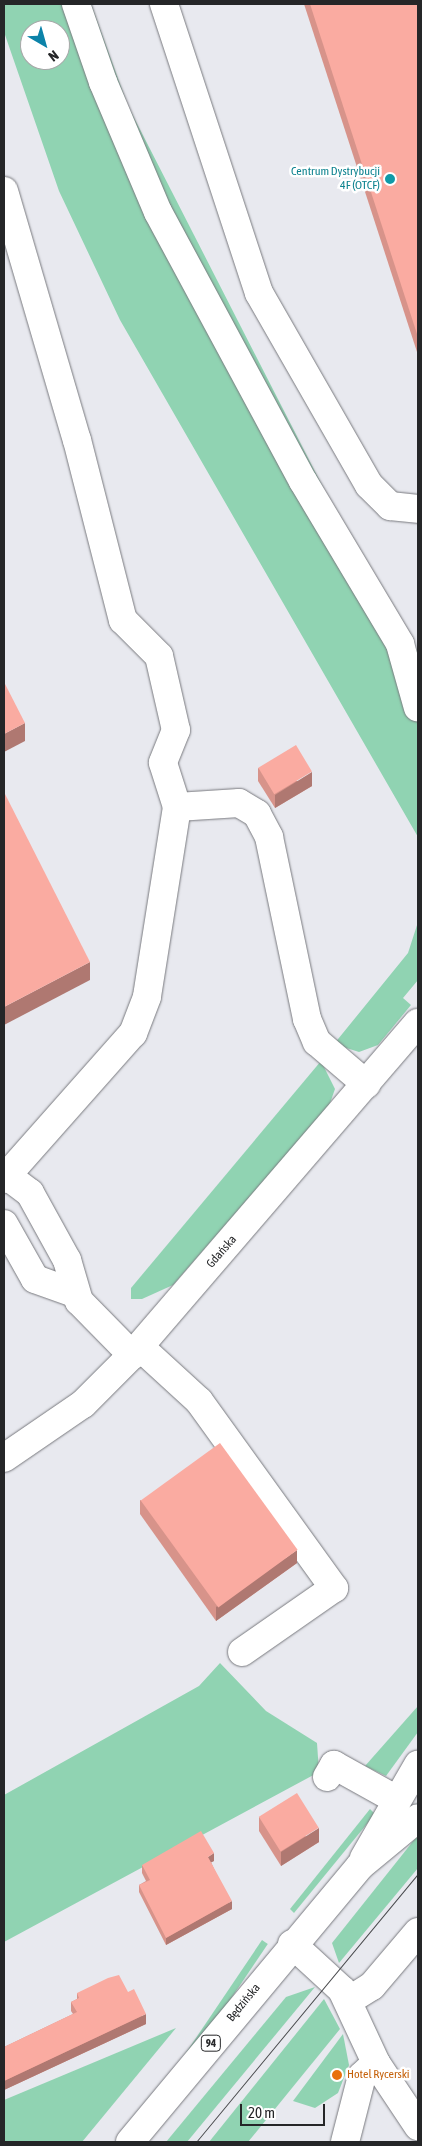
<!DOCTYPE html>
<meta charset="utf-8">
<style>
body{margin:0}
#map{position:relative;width:422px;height:2146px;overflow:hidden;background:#e8e9ef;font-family:"Asap Condensed",sans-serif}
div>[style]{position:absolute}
.green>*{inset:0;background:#90d3b2;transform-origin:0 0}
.roads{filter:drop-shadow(0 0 1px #78797e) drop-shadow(0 0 1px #78797e)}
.minor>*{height:28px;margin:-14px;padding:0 14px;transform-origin:14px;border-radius:14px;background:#fff}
.major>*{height:28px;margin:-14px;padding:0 14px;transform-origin:14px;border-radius:14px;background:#fff}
.tram>*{height:1px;margin:-0.5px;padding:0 0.5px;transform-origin:0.5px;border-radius:0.5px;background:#4a4b4e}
.wall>*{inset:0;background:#d7938a}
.shaded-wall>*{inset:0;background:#af7871}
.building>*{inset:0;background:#faaba1;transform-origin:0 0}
.dots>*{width:14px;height:14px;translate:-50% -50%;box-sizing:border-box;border:2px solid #fff;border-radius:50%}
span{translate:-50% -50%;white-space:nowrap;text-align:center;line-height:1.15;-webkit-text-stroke:5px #fff;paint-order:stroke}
.shield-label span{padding:1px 4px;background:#fff;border:1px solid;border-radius:4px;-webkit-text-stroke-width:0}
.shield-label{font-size:11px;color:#252628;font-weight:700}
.culture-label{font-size:12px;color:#0d838f}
.right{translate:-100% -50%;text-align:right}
.street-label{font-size:12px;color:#252628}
.food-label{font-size:12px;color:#c56008}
.left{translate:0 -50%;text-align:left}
.frame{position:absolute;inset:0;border:5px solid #252628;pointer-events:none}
.north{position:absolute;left:20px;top:20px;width:50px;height:50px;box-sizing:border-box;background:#fff;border:1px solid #a8a8a9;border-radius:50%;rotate:142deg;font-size:14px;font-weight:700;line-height:20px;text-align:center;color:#252628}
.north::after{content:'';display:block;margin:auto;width:18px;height:22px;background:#0c83a9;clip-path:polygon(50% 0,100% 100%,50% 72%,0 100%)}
.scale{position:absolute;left:240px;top:2104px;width:85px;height:22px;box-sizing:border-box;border:2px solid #252628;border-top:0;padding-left:6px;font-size:15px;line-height:18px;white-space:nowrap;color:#252628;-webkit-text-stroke:4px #fff;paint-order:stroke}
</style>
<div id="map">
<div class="green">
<i style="clip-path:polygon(evenodd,4px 4px,91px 4px,128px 106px,327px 495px,418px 653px,418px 837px,120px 320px,59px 191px,4px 32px,4px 4px,30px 30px,60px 30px,60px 60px,30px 60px,30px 30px)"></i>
<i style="clip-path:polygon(418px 922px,418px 980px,403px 998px,411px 1005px,378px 1045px,359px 1052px,334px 1044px,408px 953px)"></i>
<i style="clip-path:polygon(321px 1061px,335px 1089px,329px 1106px,173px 1285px,142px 1299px,131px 1299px,131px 1288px)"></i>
<i style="clip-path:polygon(220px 1663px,266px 1711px,317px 1743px,319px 1772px,4px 1942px,4px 1795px,199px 1686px)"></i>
<i style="clip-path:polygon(418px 1706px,418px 1732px,386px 1776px,365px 1766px)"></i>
<i style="clip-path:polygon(370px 1809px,375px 1814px,294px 1913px,290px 1909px)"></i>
<i style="clip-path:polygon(418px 1835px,418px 1868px,339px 1963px,332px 1943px)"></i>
<i style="left:262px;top:1940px;width:7px;height:262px;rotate:34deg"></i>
<i style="clip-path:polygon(315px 1987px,187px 2142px,166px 2142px,286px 1997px)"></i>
<i style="clip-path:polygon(324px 1999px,340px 2029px,248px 2142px,209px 2142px)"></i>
<i style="clip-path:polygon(176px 2028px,82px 2142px,4px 2142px,4px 2100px)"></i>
<i style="clip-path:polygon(343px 2034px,349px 2065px,338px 2093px,315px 2108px,293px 2101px)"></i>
</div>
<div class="roads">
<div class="minor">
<i style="left:76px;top:4px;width:83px;rotate:70.9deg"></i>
<i style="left:103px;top:82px;width:141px;rotate:67.1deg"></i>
<i style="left:158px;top:212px;width:306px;rotate:61.7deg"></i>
<i style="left:303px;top:481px;width:190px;rotate:59.2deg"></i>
<i style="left:400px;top:644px;width:66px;rotate:74.3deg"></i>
<i style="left:164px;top:4px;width:304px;rotate:71.8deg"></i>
<i style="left:259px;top:293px;width:221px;rotate:60.2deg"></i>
<i style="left:369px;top:485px;width:30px;rotate:45deg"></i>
<i style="left:390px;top:506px;width:28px;rotate:6deg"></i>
<i style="left:4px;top:191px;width:259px;rotate:73.7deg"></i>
<i style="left:77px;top:440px;width:186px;rotate:75.7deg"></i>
<i style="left:123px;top:620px;width:51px;rotate:45deg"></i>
<i style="left:159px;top:656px;width:76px;rotate:77.1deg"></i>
<i style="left:176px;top:730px;width:35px;rotate:112deg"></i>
<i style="left:163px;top:763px;width:46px;rotate:72.3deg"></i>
<i style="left:177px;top:807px;width:192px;rotate:99deg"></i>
<i style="left:147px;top:997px;width:39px;rotate:111deg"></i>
<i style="left:133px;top:1033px;width:195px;rotate:131.5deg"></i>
<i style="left:177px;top:807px;width:62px;rotate:-3.7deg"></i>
<i style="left:239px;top:803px;width:21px;rotate:31deg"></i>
<i style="left:257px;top:814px;width:26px;rotate:62deg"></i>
<i style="left:269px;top:837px;width:186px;rotate:78.2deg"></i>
<i style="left:307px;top:1019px;width:25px;rotate:67deg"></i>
<i style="left:317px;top:1042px;width:65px;rotate:40.6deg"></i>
<i style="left:6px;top:1175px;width:30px;rotate:37deg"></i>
<i style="left:30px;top:1193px;width:77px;rotate:61.1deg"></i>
<i style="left:67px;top:1260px;width:43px;rotate:73.7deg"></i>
<i style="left:79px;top:1301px;width:76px;rotate:45.5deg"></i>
<i style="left:4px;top:1224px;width:63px;rotate:60.6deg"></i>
<i style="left:35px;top:1279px;width:41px;rotate:19.7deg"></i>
<i style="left:140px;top:1347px;width:80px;rotate:42.5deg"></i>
<i style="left:199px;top:1401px;width:231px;rotate:54.2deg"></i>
<i style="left:334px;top:1588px;width:112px;rotate:145.2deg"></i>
<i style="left:4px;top:1458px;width:96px;rotate:-34.4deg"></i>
<i style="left:83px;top:1404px;width:69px;rotate:-45deg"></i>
<i style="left:132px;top:1355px;width:438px;rotate:-49.3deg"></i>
<i style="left:327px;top:1777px;width:14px;rotate:-60deg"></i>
<i style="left:334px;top:1765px;width:70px;rotate:29.1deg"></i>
<i style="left:292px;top:1944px;width:68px;rotate:42.6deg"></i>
<i style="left:342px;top:1990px;width:81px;rotate:65deg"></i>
<i style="left:376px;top:2063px;width:76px;rotate:56.3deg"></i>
<i style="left:348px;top:2001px;width:28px;rotate:-32deg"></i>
<i style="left:372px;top:1986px;width:71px;rotate:-49.6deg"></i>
<i style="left:345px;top:2142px;width:68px;rotate:-75.6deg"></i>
<i style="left:362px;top:2076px;width:19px;rotate:-43deg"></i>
</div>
<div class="major">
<i style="left:364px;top:1858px;width:108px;rotate:-59.9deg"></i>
<i style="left:130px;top:2142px;width:359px;rotate:-50.2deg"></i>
<i style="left:360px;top:1866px;width:75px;rotate:-39.6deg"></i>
</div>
</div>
<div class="tram">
<i style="left:196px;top:2142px;width:348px;rotate:-50.4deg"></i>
</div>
<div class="wall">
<i style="clip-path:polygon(304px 4px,418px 4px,418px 355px)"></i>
<i style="clip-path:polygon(258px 768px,312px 786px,275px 808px,258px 781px)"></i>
<i style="clip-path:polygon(140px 1500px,297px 1563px,216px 1621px,140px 1514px)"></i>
<i style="clip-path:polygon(259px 1817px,319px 1842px,281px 1866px,259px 1831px)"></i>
<i style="clip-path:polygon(214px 1861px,211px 1862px,232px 1909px,166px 1945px,139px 1892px,139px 1885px,146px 1881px,142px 1873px,142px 1865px)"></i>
<i style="clip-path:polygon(128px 1992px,146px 2024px,4px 2090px,4px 2047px,73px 2014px,71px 2011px,71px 2002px,77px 1999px,77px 1993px)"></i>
</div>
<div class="shaded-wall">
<i style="clip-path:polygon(25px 723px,25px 741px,4px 752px,4px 734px)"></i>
<i style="clip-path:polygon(312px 772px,312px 786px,275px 808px,275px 795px)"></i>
<i style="clip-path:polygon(90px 962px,90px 980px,4px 1025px,4px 1007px)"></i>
<i style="clip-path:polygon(297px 1550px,297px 1563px,216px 1621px,216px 1607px)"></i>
<i style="clip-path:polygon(319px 1828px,319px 1842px,281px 1866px,281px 1852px)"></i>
<i style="clip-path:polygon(214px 1853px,214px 1861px,208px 1864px,208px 1857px)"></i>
<i style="clip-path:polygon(232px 1901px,232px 1909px,166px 1945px,166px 1938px)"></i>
<i style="clip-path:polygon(146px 2014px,146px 2024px,4px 2090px,4px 2081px)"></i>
</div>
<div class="building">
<i style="clip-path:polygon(310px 4px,418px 4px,418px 337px)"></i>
<i style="clip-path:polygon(4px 682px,25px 723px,4px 734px)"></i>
<i style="left:296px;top:745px;width:31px;height:44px;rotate:59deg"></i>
<i style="clip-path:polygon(4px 792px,90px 962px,4px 1007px)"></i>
<i style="left:220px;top:1443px;width:132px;height:98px;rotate:54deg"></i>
<i style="left:297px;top:1793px;width:41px;height:45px;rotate:58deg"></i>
<i style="clip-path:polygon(201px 1831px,214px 1853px,208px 1857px,232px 1901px,166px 1938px,139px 1885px,150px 1880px,142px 1865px)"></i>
<i style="clip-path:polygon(119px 1975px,128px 1992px,134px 1989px,146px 2014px,4px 2081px,4px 2047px,77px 2012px,71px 2002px,79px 1998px,77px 1993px,108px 1978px)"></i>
</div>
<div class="dots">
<i style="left:390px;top:179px;background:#0f9aa8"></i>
<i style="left:337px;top:2075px;background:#e8710a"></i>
</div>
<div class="shield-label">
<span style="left:211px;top:2043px">94</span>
</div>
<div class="culture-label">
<span class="right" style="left:380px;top:179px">Centrum Dystrybucji<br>4F (OTCF)</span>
</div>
<div class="street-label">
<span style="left:222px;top:1252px;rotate:-49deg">Gdańska</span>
<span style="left:244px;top:2003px;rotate:-51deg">Będzińska</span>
</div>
<div class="food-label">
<span class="left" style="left:347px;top:2075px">Hotel Rycerski</span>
</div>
<div class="frame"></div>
<div class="north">N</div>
<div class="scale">20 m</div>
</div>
